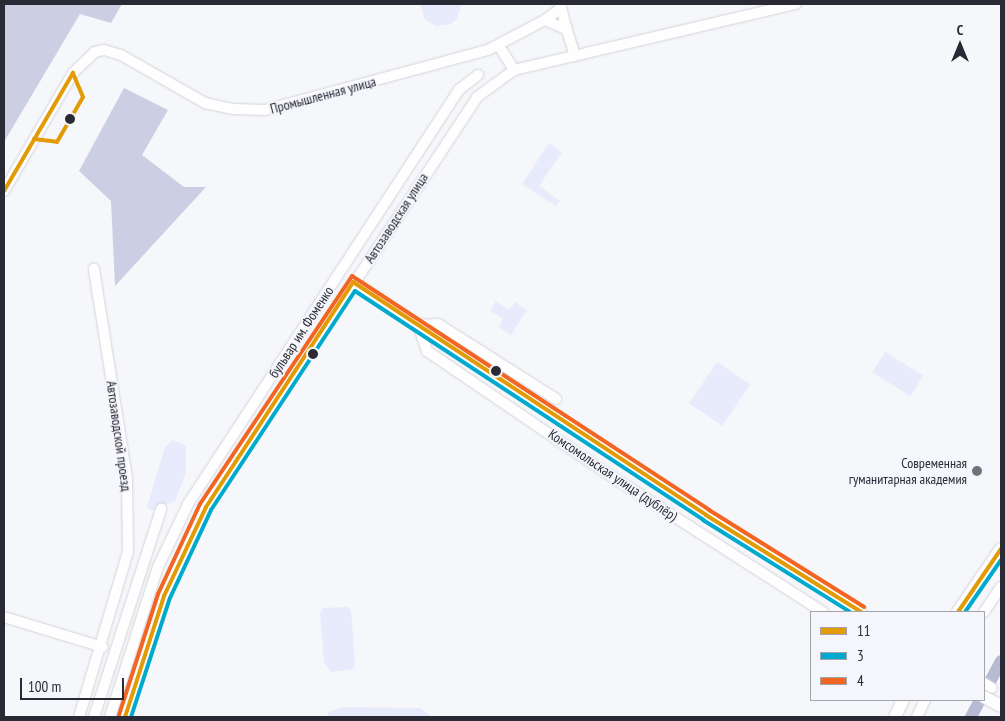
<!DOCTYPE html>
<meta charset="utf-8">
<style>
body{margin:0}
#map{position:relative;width:1005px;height:721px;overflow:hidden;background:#f6f7fa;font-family:"PT Sans Narrow",sans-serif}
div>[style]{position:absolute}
.green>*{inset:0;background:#e8ebfb;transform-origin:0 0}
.forest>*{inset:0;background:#cccfe3}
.river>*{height:12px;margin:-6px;padding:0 6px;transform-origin:6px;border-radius:6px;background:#b6bad3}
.roads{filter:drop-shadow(0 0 1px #d3d4db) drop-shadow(0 0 1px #d3d4db)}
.minor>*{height:10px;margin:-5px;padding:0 5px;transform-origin:5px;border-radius:5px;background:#fefefe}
.major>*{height:12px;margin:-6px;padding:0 6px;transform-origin:6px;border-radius:6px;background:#fefefe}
.bus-1>*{height:4px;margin:-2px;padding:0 2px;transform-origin:2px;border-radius:2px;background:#e29a05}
.bus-2>*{height:4px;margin:-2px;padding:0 2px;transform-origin:2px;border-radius:2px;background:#00a9ce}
.bus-3>*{height:4px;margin:-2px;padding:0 2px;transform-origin:2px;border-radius:2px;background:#f26522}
.dots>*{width:14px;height:14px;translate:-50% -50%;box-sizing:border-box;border:2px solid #f5f6fb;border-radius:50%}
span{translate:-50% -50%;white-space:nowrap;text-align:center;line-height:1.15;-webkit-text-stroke:4px #f5f6fb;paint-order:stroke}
.street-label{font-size:14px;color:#292a34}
.poi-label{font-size:14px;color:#292a34}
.right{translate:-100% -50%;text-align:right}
.frame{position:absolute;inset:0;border:5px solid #292a34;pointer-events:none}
.legend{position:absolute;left:810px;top:611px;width:175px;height:90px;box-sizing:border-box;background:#f5f6fb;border:1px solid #a3a4ab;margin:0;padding:6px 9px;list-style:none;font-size:15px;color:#292a34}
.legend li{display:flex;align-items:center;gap:10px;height:25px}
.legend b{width:25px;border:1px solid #a3a4ab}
.north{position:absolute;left:935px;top:20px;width:50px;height:50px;-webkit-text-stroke:4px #f5f6fb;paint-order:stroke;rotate:0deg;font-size:14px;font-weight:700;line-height:20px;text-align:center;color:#292a34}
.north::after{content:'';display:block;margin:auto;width:18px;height:22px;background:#292a34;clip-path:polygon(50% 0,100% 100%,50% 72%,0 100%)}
.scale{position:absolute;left:20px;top:678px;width:104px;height:22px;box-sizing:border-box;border:2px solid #292a34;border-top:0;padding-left:6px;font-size:15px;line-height:18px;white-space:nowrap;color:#292a34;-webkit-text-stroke:4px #f5f6fb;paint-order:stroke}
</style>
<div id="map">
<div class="green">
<i style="clip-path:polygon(420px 4px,461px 4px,461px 5px,457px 19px,451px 24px,436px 26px,425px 20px)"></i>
<i style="clip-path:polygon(549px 143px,562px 152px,539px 186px,560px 201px,556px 206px,522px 184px)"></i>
<i style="clip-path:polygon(496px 301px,509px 310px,515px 302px,527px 310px,511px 335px,499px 327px,503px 319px,490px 311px)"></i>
<i style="left:885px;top:352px;width:45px;height:24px;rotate:32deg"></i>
<i style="left:717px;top:362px;width:40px;height:50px;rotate:34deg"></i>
<i style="clip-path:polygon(173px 440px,186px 446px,186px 473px,175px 501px,151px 511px,147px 507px,165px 447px)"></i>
<i style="clip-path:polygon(347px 607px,351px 610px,355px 665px,353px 669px,331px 672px,324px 663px,320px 613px,323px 608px)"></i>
<i style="clip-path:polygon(342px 707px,420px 708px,432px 717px,327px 717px,329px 712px)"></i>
</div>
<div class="forest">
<i style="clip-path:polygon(4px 4px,122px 4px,111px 23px,80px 14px,4px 142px)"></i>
<i style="clip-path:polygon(124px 88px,168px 110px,142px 155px,184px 187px,206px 187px,115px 286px,111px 201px,79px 171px)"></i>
</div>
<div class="river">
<i style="left:984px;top:693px;width:36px;rotate:-62deg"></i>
<i style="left:971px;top:717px;width:19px;rotate:-62deg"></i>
</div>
<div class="roads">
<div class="minor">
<i style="left:560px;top:4px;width:27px;rotate:75deg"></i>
<i style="left:545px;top:20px;width:24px;rotate:24deg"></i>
<i style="left:567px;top:30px;width:27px;rotate:73deg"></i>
<i style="left:499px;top:46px;width:28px;rotate:58deg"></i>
<i style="left:4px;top:191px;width:137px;rotate:-59.7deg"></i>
<i style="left:73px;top:73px;width:30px;rotate:-44deg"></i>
<i style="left:95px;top:52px;width:9px;rotate:-13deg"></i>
<i style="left:104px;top:50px;width:18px;rotate:16deg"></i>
<i style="left:121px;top:55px;width:97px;rotate:29.7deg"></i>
<i style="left:205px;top:103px;width:29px;rotate:12deg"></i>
<i style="left:233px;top:109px;width:32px;rotate:2deg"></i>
<i style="left:265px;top:110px;width:231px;rotate:-15.1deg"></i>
<i style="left:488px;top:50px;width:64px;rotate:-27.8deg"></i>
<i style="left:545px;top:20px;width:20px;rotate:-37deg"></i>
<i style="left:353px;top:282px;width:423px;rotate:33.4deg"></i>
<i style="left:706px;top:515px;width:183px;rotate:32deg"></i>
<i style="left:418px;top:325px;width:28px;rotate:71deg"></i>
<i style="left:427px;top:351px;width:219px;rotate:34.2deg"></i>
<i style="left:608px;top:474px;width:255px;rotate:32.7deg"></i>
<i style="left:419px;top:325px;width:19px;rotate:-3deg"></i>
<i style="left:438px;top:324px;width:140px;rotate:32.4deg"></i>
<i style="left:984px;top:612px;width:30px;rotate:-56deg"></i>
<i style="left:4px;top:617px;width:103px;rotate:16.9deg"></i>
<i style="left:984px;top:683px;width:9px;rotate:32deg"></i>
<i style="left:79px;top:717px;width:172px;rotate:-73.5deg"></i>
<i style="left:128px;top:552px;width:74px;rotate:-90.8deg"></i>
<i style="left:127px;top:478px;width:212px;rotate:-99deg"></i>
<i style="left:94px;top:717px;width:219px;rotate:-72.1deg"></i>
<i style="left:110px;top:717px;width:157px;rotate:-72.3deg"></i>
<i style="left:158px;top:567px;width:70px;rotate:-64.5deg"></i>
<i style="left:188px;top:504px;width:496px;rotate:-56.8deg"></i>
<i style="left:460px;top:89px;width:23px;rotate:-38deg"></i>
<i style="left:125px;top:717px;width:127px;rotate:-72.1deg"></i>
<i style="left:164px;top:596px;width:98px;rotate:-64.7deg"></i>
<i style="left:206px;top:507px;width:491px;rotate:-56.5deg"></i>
<i style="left:477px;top:97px;width:46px;rotate:-36.1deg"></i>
<i style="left:514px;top:70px;width:290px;rotate:-13.2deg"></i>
<i style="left:917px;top:717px;width:19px;rotate:-65deg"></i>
</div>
<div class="major">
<i style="left:958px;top:612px;width:76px;rotate:-55.7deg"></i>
<i style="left:984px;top:697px;width:19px;rotate:28deg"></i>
<i style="left:895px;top:717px;width:19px;rotate:-65deg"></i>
</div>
</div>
<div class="bus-1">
<i style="left:34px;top:139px;width:23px;rotate:7deg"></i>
<i style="left:57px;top:142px;width:52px;rotate:-60deg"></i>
<i style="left:83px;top:97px;width:26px;rotate:-113deg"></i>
<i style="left:4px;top:191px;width:137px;rotate:-59.7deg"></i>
<i style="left:958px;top:612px;width:76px;rotate:-55.7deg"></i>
<i style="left:125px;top:717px;width:127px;rotate:-72.1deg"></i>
<i style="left:164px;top:596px;width:98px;rotate:-64.7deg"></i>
<i style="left:206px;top:507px;width:269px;rotate:-56.8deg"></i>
<i style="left:353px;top:282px;width:423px;rotate:33.4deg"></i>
<i style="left:706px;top:515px;width:183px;rotate:32deg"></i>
</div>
<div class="bus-2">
<i style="left:965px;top:612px;width:63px;rotate:-55.3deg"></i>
<i style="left:131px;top:717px;width:125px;rotate:-71.9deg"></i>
<i style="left:170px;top:598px;width:97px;rotate:-65deg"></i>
<i style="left:211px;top:510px;width:262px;rotate:-56.7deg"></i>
<i style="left:355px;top:291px;width:417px;rotate:33.3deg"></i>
<i style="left:703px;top:520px;width:173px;rotate:32deg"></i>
</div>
<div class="bus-3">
<i style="left:119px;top:715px;width:127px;rotate:-72.1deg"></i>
<i style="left:158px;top:594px;width:99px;rotate:-65deg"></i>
<i style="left:200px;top:504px;width:274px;rotate:-56.3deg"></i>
<i style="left:352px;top:276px;width:427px;rotate:33.2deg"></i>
<i style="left:709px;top:510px;width:183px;rotate:32deg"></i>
</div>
<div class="dots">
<i style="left:70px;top:119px;background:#292a34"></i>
<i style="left:313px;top:354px;background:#292a34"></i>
<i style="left:496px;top:371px;background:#292a34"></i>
<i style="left:977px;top:471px;background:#717279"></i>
</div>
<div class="street-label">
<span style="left:323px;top:95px;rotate:-15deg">Промышленная улица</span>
<span style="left:396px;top:218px;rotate:-57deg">Автозаводская улица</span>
<span style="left:301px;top:332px;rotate:-57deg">бульвар им. Фоменко</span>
<span style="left:119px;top:436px;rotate:82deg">Автозаводской проезд</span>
<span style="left:613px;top:475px;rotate:34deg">Комсомольская улица (дублёр)</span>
</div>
<div class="poi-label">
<span class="right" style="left:967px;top:471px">Современная<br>гуманитарная академия</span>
</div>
<div class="frame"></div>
<ul class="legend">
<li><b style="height:6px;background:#e29a05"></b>11</li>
<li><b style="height:6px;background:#00a9ce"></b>3</li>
<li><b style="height:6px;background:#f26522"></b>4</li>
</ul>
<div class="north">С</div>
<div class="scale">100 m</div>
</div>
